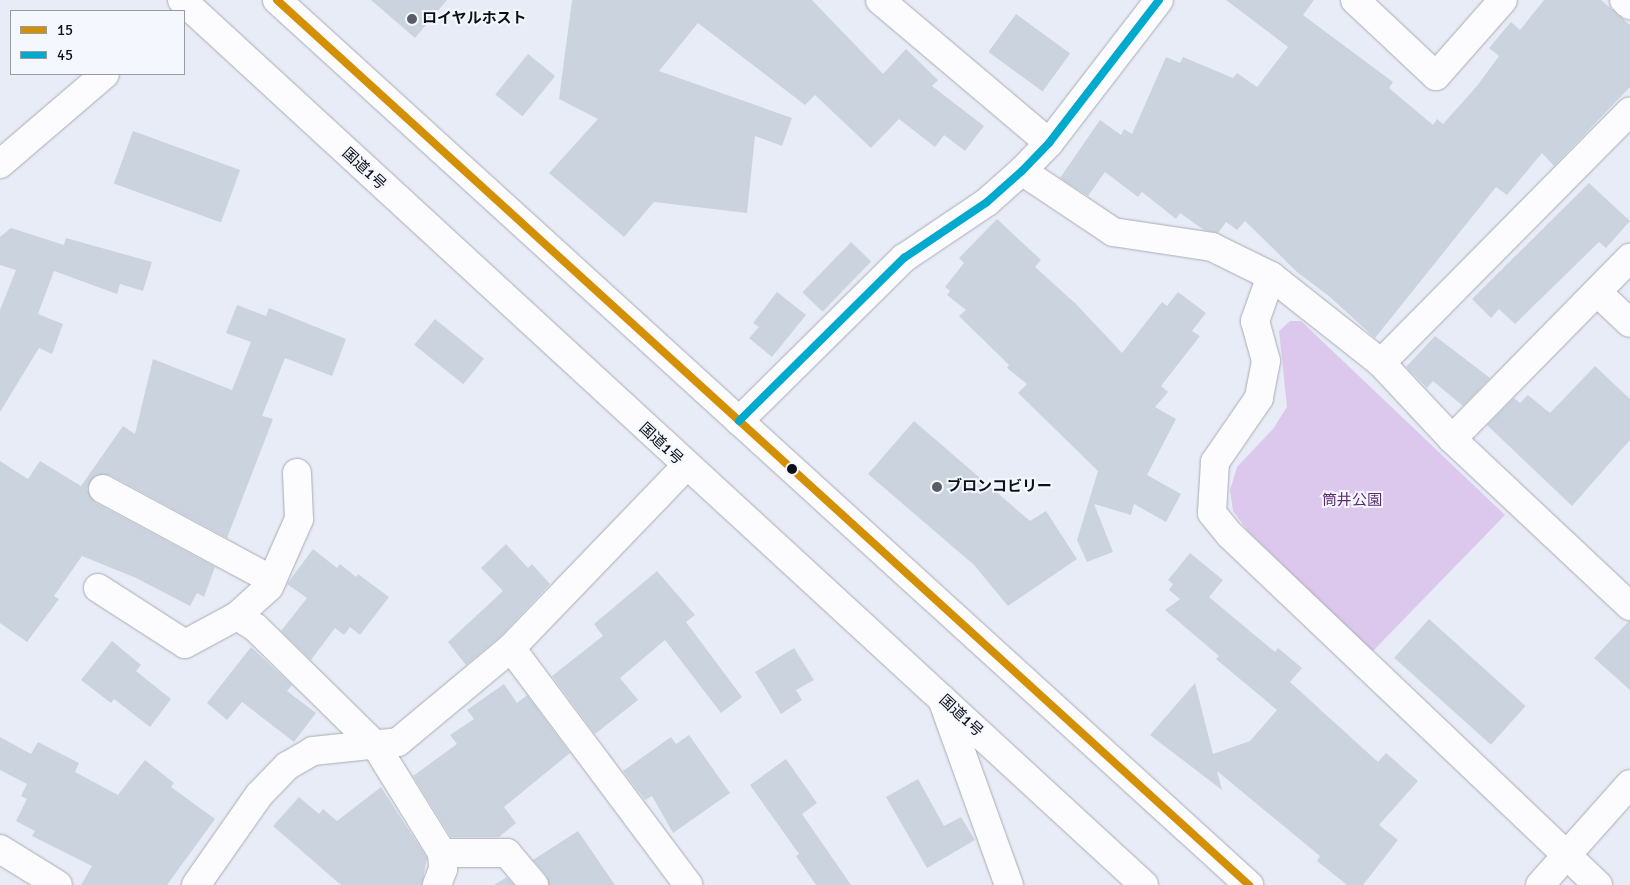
<!DOCTYPE html>
<meta charset="utf-8">
<style>
body{margin:0}
#map{position:relative;width:1630px;height:885px;overflow:hidden;background:#e8ecf6;font-family:Signika,"Noto Sans JP",sans-serif}
div>[style]{position:absolute}
.green>*{inset:0;background:#dbc8ec}
.building>*{inset:0;background:#cbd4de;transform-origin:0 0}
.roads{filter:drop-shadow(0 0 1px #a7acb5) drop-shadow(0 0 1px #a7acb5)}
.minor>*{height:28px;margin:-14px;padding:0 14px;transform-origin:14px;border-radius:14px;background:#fcfcfe}
.tertiary>*{height:28px;margin:-14px;padding:0 14px;transform-origin:14px;border-radius:14px;background:#fcfcfe}
.trunk>*{height:28px;margin:-14px;padding:0 14px;transform-origin:14px;border-radius:14px;background:#fcfcfe}
.bus-1>*{height:8px;margin:-4px;padding:0 4px;transform-origin:4px;border-radius:4px;background:#d49004}
.bus-2>*{height:8px;margin:-4px;padding:0 4px;transform-origin:4px;border-radius:4px;background:#00a9ce}
.dots>*{width:14px;height:14px;translate:-50% -50%;box-sizing:border-box;border:2px solid #f4f7fd;border-radius:50%}
span{translate:-50% -50%;white-space:nowrap;text-align:center;line-height:1.15;-webkit-text-stroke:4px #f4f7fd;paint-order:stroke}
.poi-label{font-size:15px;color:#0c101a;font-weight:700}
.left{translate:0 -50%;text-align:left}
.street-label{font-size:15px;color:#0c101a}
.park-label{font-size:15px;color:#5c2972}
.legend{position:absolute;left:10px;top:10px;width:175px;height:65px;box-sizing:border-box;background:#f4f7fd;border:1px solid #979ba2;margin:0;padding:6px 9px;list-style:none;font-size:15px;color:#0c101a}
.legend li{display:flex;align-items:center;gap:10px;height:25px}
.legend b{width:25px;border:1px solid #979ba2}
</style>
<div id="map">
<div class="green">
<i style="clip-path:polygon(1290px 321px,1301px 321px,1505px 515px,1372px 652px,1247px 530px,1233px 511px,1230px 490px,1237px 467px,1273px 429px,1287px 407px,1279px 331px)"></i>
</div>
<div class="building">
<i style="clip-path:polygon(371px 0,447px 0,415px 38px)"></i>
<i style="clip-path:polygon(572px 0,812px 0,883px 74px,906px 49px,938px 80px,932px 86px,984px 126px,965px 151px,944px 135px,935px 147px,899px 119px,871px 148px,815px 95px,805px 105px,698px 23px,659px 71px,792px 118px,782px 146px,755px 136px,747px 213px,654px 202px,624px 237px,549px 173px,598px 119px,559px 99px)"></i>
<i style="clip-path:polygon(1226px 0,1314px 0,1303px 15px,1393px 82px,1389px 88px,1433px 125px,1437px 119px,1443px 124px,1477px 86px,1499px 56px,1489px 48px,1511px 22px,1520px 30px,1544px 0,1601px 0,1630px 25px,1630px 87px,1554px 166px,1542px 153px,1507px 195px,1496px 187px,1375px 338px,1330px 297px,1297px 272px,1245px 221px,1237px 230px,1226px 222px,1218px 233px,1204px 230px,1180px 213px,1176px 219px,1142px 192px,1138px 197px,1105px 172px,1088px 196px,1060px 178px,1100px 120px,1121px 135px,1124px 129px,1132px 134px,1166px 57px,1180px 63px,1183px 57px,1233px 78px,1237px 73px,1257px 87px,1288px 47px)"></i>
<i style="left:1016px;top:14px;width:67px;height:47px;rotate:36deg"></i>
<i style="left:528px;top:54px;width:35px;height:52px;rotate:39deg"></i>
<i style="left:133px;top:131px;width:114px;height:56px;rotate:20deg"></i>
<i style="clip-path:polygon(1589px 183px,1630px 221px,1606px 248px,1599px 242px,1515px 324px,1499px 309px,1491px 318px,1472px 299px)"></i>
<i style="clip-path:polygon(997px 219px,1041px 260px,1035px 267px,1076px 304px,1122px 353px,1162px 302px,1167px 306px,1178px 292px,1206px 313px,1192px 331px,1200px 336px,1161px 386px,1168px 392px,1155px 407px,1176px 419px,1147px 475px,1181px 494px,1166px 522px,1134px 504px,1131px 515px,1094px 504px,1113px 552px,1087px 562px,1077px 540px,1098px 471px,1018px 393px,1027px 384px,1007px 368px,1009px 365px,959px 316px,966px 310px,947px 295px,950px 291px,945px 287px,964px 263px,959px 258px)"></i>
<i style="clip-path:polygon(11px 228px,64px 245px,66px 238px,152px 262px,143px 291px,120px 284px,117px 294px,54px 271px,38px 314px,63px 324px,52px 354px,39px 348px,0 412px,0 310px,16px 270px,0 265px,0 237px)"></i>
<i style="left:851px;top:242px;width:28px;height:70px;rotate:44deg"></i>
<i style="clip-path:polygon(777px 292px,806px 315px,772px 357px,749px 338px,759px 327px,753px 323px)"></i>
<i style="clip-path:polygon(237px 305px,266px 316px,269px 308px,346px 339px,332px 376px,285px 358px,262px 416px,273px 419px,227px 538px,110px 475px,95px 476px,87px 489px,96px 503px,215px 567px,204px 597px,197px 593px,190px 606px,136px 578px,82px 556px,54px 596px,59px 599px,27px 642px,0 623px,0 461px,28px 479px,40px 461px,81px 486px,123px 426px,135px 434px,153px 359px,232px 390px,251px 342px,226px 333px)"></i>
<i style="left:435px;top:319px;width:63px;height:33px;rotate:39deg"></i>
<i style="clip-path:polygon(1435px 336px,1490px 378px,1463px 406px,1433px 381px,1427px 388px,1406px 367px)"></i>
<i style="clip-path:polygon(1595px 366px,1630px 399px,1630px 440px,1572px 506px,1487px 425px,1514px 398px,1520px 403px,1528px 395px,1550px 413px)"></i>
<i style="clip-path:polygon(914px 421px,1030px 521px,1046px 511px,1077px 559px,1008px 606px,974px 565px,868px 474px)"></i>
<i style="clip-path:polygon(506px 544px,528px 568px,532px 564px,550px 584px,500px 637px,466px 665px,448px 642px,503px 591px,481px 568px)"></i>
<i style="clip-path:polygon(313px 549px,337px 568px,340px 564px,356px 577px,358px 574px,389px 597px,360px 635px,350px 627px,344px 635px,335px 628px,311px 660px,281px 631px,307px 598px,287px 584px)"></i>
<i style="clip-path:polygon(1190px 553px,1223px 580px,1209px 597px,1275px 652px,1278px 648px,1302px 668px,1290px 682px,1378px 762px,1386px 753px,1418px 781px,1379px 825px,1398px 840px,1363px 885px,1347px 885px,1317px 861px,1320px 856px,1217px 771px,1222px 790px,1150px 735px,1195px 683px,1213px 754px,1250px 741px,1277px 710px,1216px 659px,1219px 656px,1165px 610px,1180px 599px,1169px 590px,1173px 584px,1168px 580px)"></i>
<i style="clip-path:polygon(657px 571px,695px 615px,686px 622px,742px 697px,721px 713px,665px 640px,620px 678px,638px 700px,595px 734px,552px 676px,603px 636px,594px 624px)"></i>
<i style="left:1429px;top:619px;width:130px;height:52px;rotate:42deg"></i>
<i style="clip-path:polygon(1629px 621px,1630px 621px,1630px 690px,1594px 658px)"></i>
<i style="clip-path:polygon(112px 641px,141px 665px,136px 671px,171px 699px,150px 727px,114px 699px,111px 703px,81px 680px)"></i>
<i style="clip-path:polygon(251px 647px,292px 685px,287px 691px,316px 713px,294px 742px,242px 702px,227px 720px,207px 703px)"></i>
<i style="clip-path:polygon(794px 648px,814px 680px,796px 690px,802px 700px,781px 714px,755px 672px)"></i>
<i style="clip-path:polygon(504px 684px,517px 703px,527px 695px,570px 753px,504px 807px,516px 823px,499px 837px,451px 837px,413px 776px,457px 744px,450px 735px,474px 719px,467px 710px)"></i>
<i style="clip-path:polygon(689px 735px,730px 793px,673px 833px,652px 796px,645px 800px,623px 771px,671px 737px,676px 744px)"></i>
<i style="clip-path:polygon(0 737px,31px 754px,38px 742px,79px 763px,75px 772px,118px 795px,145px 760px,174px 783px,171px 787px,215px 819px,167px 885px,81px 885px,92px 866px,32px 836px,35px 831px,16px 821px,27px 799px,21px 796px,27px 784px,0 770px)"></i>
<i style="clip-path:polygon(786px 759px,817px 803px,802px 814px,851px 885px,816px 885px,796px 856px,799px 854px,750px 785px)"></i>
<i style="clip-path:polygon(918px 779px,944px 826px,961px 817px,975px 840px,927px 868px,886px 797px)"></i>
<i style="clip-path:polygon(381px 787px,427px 858px,422px 885px,341px 885px,273px 826px,299px 797px,319px 814px,323px 809px,337px 821px)"></i>
<i style="clip-path:polygon(578px 831px,615px 885px,549px 885px,546px 875px,533px 860px)"></i>
<i style="clip-path:polygon(507px 877px,514px 885px,494px 885px)"></i>
</div>
<div class="roads">
<div class="minor">
<i style="left:880px;top:0;width:221px;rotate:40.2deg"></i>
<i style="left:1355px;top:0;width:111px;rotate:43.2deg"></i>
<i style="left:1436px;top:76px;width:101px;rotate:-48.6deg"></i>
<i style="left:1624px;top:0;width:8px;rotate:40deg"></i>
<i style="left:1022px;top:171px;width:110px;rotate:33.8deg"></i>
<i style="left:1113px;top:232px;width:100px;rotate:8.6deg"></i>
<i style="left:1212px;top:247px;width:66px;rotate:26.2deg"></i>
<i style="left:1271px;top:276px;width:140px;rotate:38.3deg"></i>
<i style="left:1381px;top:363px;width:104px;rotate:46.9deg"></i>
<i style="left:1452px;top:439px;width:244px;rotate:43.2deg"></i>
<i style="left:1271px;top:276px;width:48px;rotate:109.6deg"></i>
<i style="left:1255px;top:321px;width:41px;rotate:74.6deg"></i>
<i style="left:1266px;top:361px;width:38px;rotate:101deg"></i>
<i style="left:1259px;top:398px;width:78px;rotate:124.5deg"></i>
<i style="left:1215px;top:462px;width:51px;rotate:93.4deg"></i>
<i style="left:1212px;top:513px;width:28px;rotate:51deg"></i>
<i style="left:1230px;top:535px;width:508px;rotate:43.56deg"></i>
<i style="left:1597px;top:292px;width:45px;rotate:43.2deg"></i>
<i style="left:1381px;top:363px;width:354px;rotate:-45.3deg"></i>
<i style="left:739px;top:421px;width:232px;rotate:-44.7deg"></i>
<i style="left:904px;top:258px;width:100px;rotate:-34deg"></i>
<i style="left:987px;top:202px;width:47px;rotate:-41.5deg"></i>
<i style="left:1022px;top:171px;width:39px;rotate:-46deg"></i>
<i style="left:1049px;top:143px;width:180px;rotate:-52.4deg"></i>
<i style="left:1452px;top:439px;width:254px;rotate:-45.5deg"></i>
<i style="left:103px;top:489px;width:192px;rotate:28.3deg"></i>
<i style="left:98px;top:588px;width:103px;rotate:32.8deg"></i>
<i style="left:185px;top:644px;width:59px;rotate:-28.3deg"></i>
<i style="left:237px;top:616px;width:22px;rotate:32deg"></i>
<i style="left:256px;top:628px;width:168px;rotate:44.5deg"></i>
<i style="left:376px;top:746px;width:126px;rotate:58.3deg"></i>
<i style="left:442px;top:853px;width:16px;rotate:86deg"></i>
<i style="left:443px;top:869px;width:17px;rotate:111deg"></i>
<i style="left:237px;top:616px;width:43px;rotate:-42.2deg"></i>
<i style="left:269px;top:587px;width:74px;rotate:-66.2deg"></i>
<i style="left:299px;top:519px;width:46px;rotate:-92.5deg"></i>
<i style="left:511px;top:648px;width:296px;rotate:53.2deg"></i>
<i style="left:942px;top:699px;width:198px;rotate:70.2deg"></i>
<i style="left:0;top:849px;width:68px;rotate:31.8deg"></i>
<i style="left:442px;top:853px;width:65px"></i>
<i style="left:507px;top:853px;width:42px;rotate:49.8deg"></i>
<i style="left:196px;top:885px;width:110px;rotate:-55deg"></i>
<i style="left:259px;top:795px;width:40px;rotate:-46deg"></i>
<i style="left:287px;top:766px;width:30px;rotate:-30deg"></i>
<i style="left:313px;top:751px;width:85px;rotate:-6deg"></i>
<i style="left:398px;top:742px;width:147px;rotate:-39.8deg"></i>
<i style="left:511px;top:648px;width:251px;rotate:-46.1deg"></i>
<i style="left:1540px;top:885px;width:135px;rotate:-48.3deg"></i>
</div>
<div class="tertiary">
<i style="left:0;top:164px;width:138px;rotate:-40.6deg"></i>
</div>
<div class="trunk">
<i style="left:182px;top:0;width:1307px;rotate:42.61deg"></i>
<i style="left:277px;top:0;width:1315px;rotate:42.32deg"></i>
</div>
</div>
<div class="bus-1">
<i style="left:277px;top:0;width:1315px;rotate:42.32deg"></i>
</div>
<div class="bus-2">
<i style="left:739px;top:421px;width:232px;rotate:-44.7deg"></i>
<i style="left:904px;top:258px;width:100px;rotate:-34deg"></i>
<i style="left:987px;top:202px;width:47px;rotate:-41.5deg"></i>
<i style="left:1022px;top:171px;width:39px;rotate:-46deg"></i>
<i style="left:1049px;top:143px;width:180px;rotate:-52.4deg"></i>
</div>
<div class="dots">
<i style="left:412px;top:19px;background:#595d67"></i>
<i style="left:792px;top:469px;background:#0c101a"></i>
<i style="left:937px;top:487px;background:#595d67"></i>
</div>
<div class="poi-label">
<span class="left" style="left:422px;top:19px">ロイヤルホスト</span>
<span class="left" style="left:947px;top:487px">ブロンコビリー</span>
</div>
<div class="street-label">
<span style="left:364px;top:169px;rotate:43deg">国道1号</span>
<span style="left:661px;top:444px;rotate:43deg">国道1号</span>
<span style="left:961px;top:716px;rotate:43deg">国道1号</span>
</div>
<div class="park-label">
<span style="left:1352px;top:501px">筒井公園</span>
</div>
<ul class="legend">
<li><b style="height:6px;background:#d49004"></b>15</li>
<li><b style="height:6px;background:#00a9ce"></b>45</li>
</ul>
</div>
